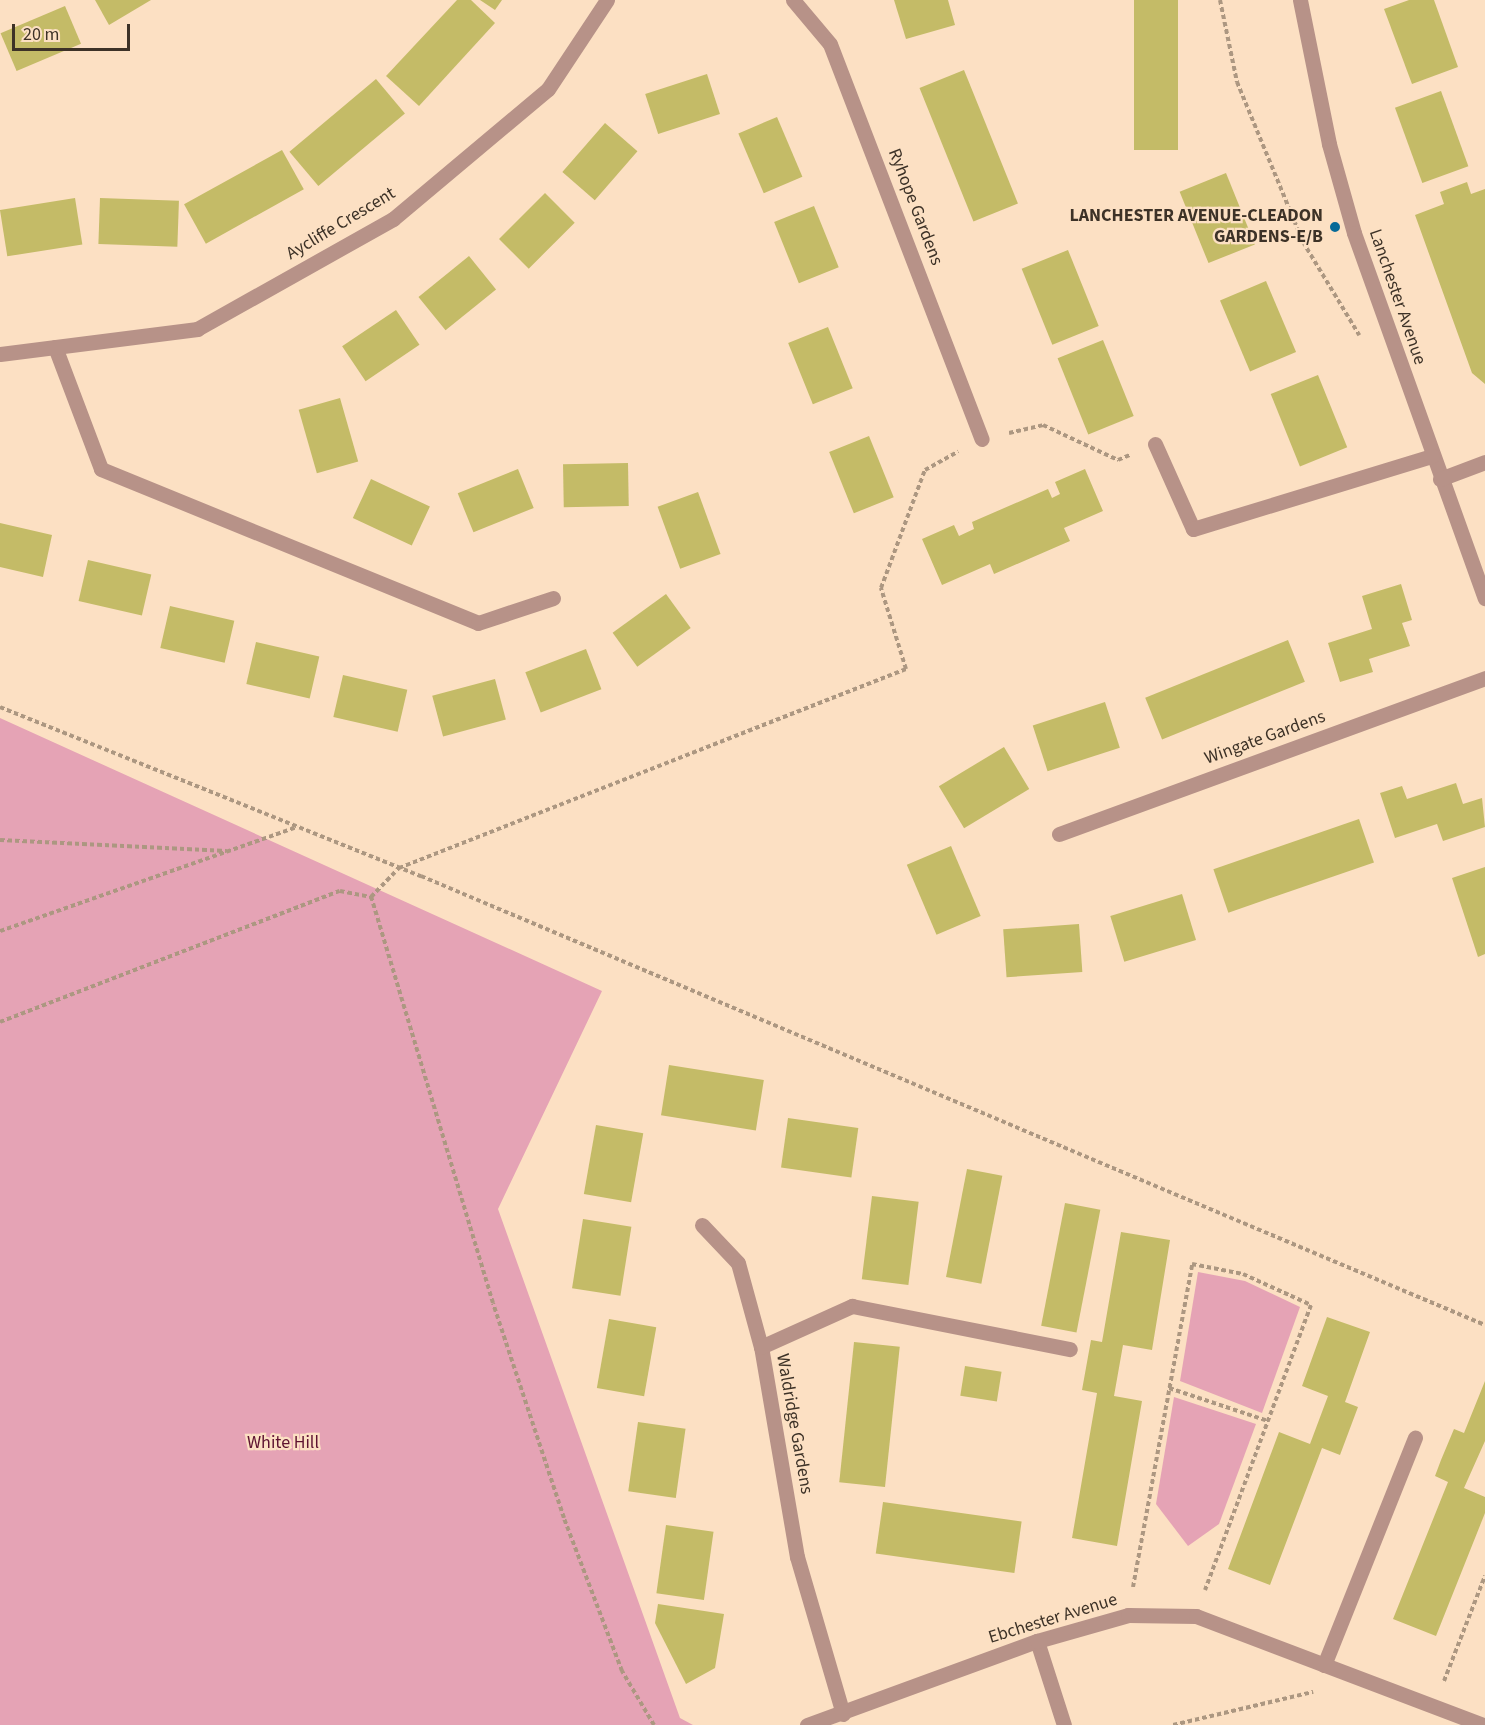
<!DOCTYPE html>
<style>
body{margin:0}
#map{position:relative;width:1485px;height:1725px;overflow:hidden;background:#fce0c3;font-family:"Source Sans 3",sans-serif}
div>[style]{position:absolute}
.green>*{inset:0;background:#e5a3b5}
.building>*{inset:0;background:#c4bb67;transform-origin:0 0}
.path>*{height:4px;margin-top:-2px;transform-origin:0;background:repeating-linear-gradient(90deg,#ac9781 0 4.5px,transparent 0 7.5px)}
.minor>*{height:15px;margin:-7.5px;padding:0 7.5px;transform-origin:7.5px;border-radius:7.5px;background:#b79288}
.dots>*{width:16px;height:16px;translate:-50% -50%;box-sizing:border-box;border:3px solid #fce0c3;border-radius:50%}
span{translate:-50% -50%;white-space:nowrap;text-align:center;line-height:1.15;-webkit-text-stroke:4.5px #fce0c3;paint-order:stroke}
.street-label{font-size:18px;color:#3d3227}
.poi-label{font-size:18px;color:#3d3227;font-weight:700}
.right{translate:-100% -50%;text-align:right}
.park-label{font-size:18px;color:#5e1331}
.scale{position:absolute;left:12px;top:24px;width:118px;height:27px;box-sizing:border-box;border:3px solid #3d3227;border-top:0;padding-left:8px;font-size:18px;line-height:21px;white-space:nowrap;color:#3d3227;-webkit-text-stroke:4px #fce0c3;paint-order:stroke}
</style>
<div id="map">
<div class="green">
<i style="clip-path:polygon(0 718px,602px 991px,498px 1209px,680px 1718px,693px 1725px,0 1725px)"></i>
<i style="clip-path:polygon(1198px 1272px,1245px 1281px,1300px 1307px,1262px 1413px,1180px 1381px)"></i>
<i style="clip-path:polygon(1174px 1397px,1256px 1424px,1219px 1524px,1188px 1546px,1156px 1504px)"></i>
</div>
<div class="building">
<i style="clip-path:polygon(95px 0,151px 0,109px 25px)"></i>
<i style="clip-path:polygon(457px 0,471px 0,495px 23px,419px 106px,386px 76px)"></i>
<i style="clip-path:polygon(480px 0,502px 0,495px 10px)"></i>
<i style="clip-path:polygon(894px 0,948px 0,955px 25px,906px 39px)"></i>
<i style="left:1134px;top:0;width:44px;height:150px"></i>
<i style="clip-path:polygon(1409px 0,1434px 0,1458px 67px,1412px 84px,1384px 9px)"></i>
<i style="left:65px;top:6px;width:41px;height:70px;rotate:67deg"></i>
<i style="left:964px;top:70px;width:144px;height:48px;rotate:68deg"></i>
<i style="left:707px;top:74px;width:42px;height:65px;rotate:72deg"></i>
<i style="left:376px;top:79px;width:45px;height:113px;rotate:50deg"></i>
<i style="left:1441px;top:91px;width:80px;height:49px;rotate:70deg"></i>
<i style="left:777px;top:117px;width:65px;height:42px;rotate:67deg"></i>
<i style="left:605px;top:123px;width:43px;height:65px;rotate:41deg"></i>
<i style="left:282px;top:150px;width:45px;height:112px;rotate:61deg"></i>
<i style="left:1226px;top:173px;width:77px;height:50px;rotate:68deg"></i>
<i style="clip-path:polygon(1467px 182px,1471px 194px,1485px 189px,1485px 384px,1472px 373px,1415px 215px,1444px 204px,1440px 192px)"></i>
<i style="left:545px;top:193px;width:42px;height:65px;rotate:45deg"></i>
<i style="left:75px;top:198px;width:47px;height:76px;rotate:81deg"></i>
<i style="left:100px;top:198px;width:79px;height:46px;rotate:2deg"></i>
<i style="left:814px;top:206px;width:66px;height:43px;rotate:68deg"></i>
<i style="left:1068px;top:250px;width:82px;height:50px;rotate:68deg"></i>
<i style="left:469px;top:256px;width:43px;height:65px;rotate:51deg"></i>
<i style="left:1266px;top:281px;width:77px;height:50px;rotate:67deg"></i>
<i style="left:396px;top:310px;width:42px;height:65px;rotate:56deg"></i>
<i style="left:828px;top:327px;width:66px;height:43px;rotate:68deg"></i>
<i style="left:1103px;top:340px;width:82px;height:49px;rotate:68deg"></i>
<i style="left:1318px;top:375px;width:78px;height:51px;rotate:68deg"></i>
<i style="left:340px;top:398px;width:66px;height:43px;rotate:74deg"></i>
<i style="left:869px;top:436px;width:66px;height:43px;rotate:68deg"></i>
<i style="left:628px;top:463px;width:43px;height:65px;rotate:89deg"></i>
<i style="left:518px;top:469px;width:42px;height:65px;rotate:68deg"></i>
<i style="clip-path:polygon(1085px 469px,1103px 511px,1064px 528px,1070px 541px,994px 574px,990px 564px,942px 585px,922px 539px,954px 525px,959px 536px,974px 529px,972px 522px,1048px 489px,1052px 498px,1060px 494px,1055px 482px)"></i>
<i style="left:371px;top:479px;width:65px;height:43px;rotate:25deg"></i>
<i style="left:698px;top:492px;width:66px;height:43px;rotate:70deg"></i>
<i style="clip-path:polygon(0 523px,52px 535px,43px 577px,0 567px)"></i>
<i style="left:88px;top:560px;width:65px;height:42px;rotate:13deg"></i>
<i style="clip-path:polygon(1401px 584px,1412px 620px,1402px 623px,1410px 646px,1369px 659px,1373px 672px,1340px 682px,1328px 643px,1372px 629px,1362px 596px)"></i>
<i style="left:666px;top:594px;width:42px;height:66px;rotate:54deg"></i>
<i style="left:170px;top:606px;width:66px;height:43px;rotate:13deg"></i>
<i style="left:1288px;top:640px;width:45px;height:154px;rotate:68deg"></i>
<i style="left:256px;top:642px;width:65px;height:43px;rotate:13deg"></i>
<i style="left:586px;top:649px;width:43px;height:65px;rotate:69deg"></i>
<i style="left:343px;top:675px;width:66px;height:43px;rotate:13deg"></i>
<i style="left:495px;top:679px;width:42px;height:65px;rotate:75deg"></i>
<i style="left:1105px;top:702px;width:48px;height:76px;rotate:72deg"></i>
<i style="left:1004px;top:747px;width:49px;height:76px;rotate:59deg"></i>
<i style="clip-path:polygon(1456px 783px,1463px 804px,1482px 798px,1485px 827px,1443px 841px,1437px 824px,1395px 838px,1380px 793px,1402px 786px,1407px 799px)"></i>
<i style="left:1359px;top:819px;width:46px;height:154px;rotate:71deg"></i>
<i style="left:951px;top:846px;width:76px;height:48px;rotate:67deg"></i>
<i style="clip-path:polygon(1485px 867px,1485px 954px,1478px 957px,1452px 878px)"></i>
<i style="left:1182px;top:894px;width:48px;height:75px;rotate:73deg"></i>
<i style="left:1079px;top:924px;width:48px;height:76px;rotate:86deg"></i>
<i style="left:669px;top:1065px;width:96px;height:51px;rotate:9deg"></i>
<i style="left:788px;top:1118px;width:71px;height:50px;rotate:8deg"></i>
<i style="left:596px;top:1125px;width:48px;height:70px;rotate:10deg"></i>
<i style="left:967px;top:1169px;width:36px;height:110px;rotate:11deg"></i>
<i style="left:872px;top:1196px;width:47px;height:84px;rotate:7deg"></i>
<i style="left:1065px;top:1203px;width:36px;height:125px;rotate:11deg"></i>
<i style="left:583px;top:1219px;width:49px;height:70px;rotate:9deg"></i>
<i style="clip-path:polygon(1121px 1232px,1170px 1240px,1152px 1350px,1123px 1345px,1114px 1396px,1142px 1401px,1117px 1546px,1072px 1538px,1097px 1393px,1082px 1390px,1091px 1340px,1102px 1342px)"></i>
<i style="clip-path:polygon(1327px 1317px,1370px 1332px,1345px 1402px,1358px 1407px,1340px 1455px,1322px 1448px,1270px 1585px,1228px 1569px,1279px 1432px,1310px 1444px,1328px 1396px,1302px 1386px)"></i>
<i style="left:609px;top:1319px;width:48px;height:70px;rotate:10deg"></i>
<i style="left:854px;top:1342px;width:46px;height:141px;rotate:6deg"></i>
<i style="left:965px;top:1366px;width:37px;height:30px;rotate:9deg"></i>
<i style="clip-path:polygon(1485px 1381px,1485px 1441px,1464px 1488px,1485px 1497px,1485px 1513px,1436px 1636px,1393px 1619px,1448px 1482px,1435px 1476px,1441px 1460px,1454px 1429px,1464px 1433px)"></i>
<i style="left:638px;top:1422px;width:48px;height:70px;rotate:8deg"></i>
<i style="left:883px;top:1502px;width:140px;height:52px;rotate:8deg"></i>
<i style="left:666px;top:1525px;width:48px;height:69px;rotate:8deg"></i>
<i style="clip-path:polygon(658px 1604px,724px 1614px,715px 1668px,686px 1684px,655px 1623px)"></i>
</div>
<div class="path">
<i style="left:1220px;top:0;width:84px;rotate:78.3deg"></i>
<i style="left:1237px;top:82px;width:173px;rotate:67.6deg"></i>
<i style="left:1303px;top:242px;width:109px;rotate:58.9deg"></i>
<i style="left:1009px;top:433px;width:35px;rotate:-13deg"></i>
<i style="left:1043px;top:425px;width:83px;rotate:25deg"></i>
<i style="left:1118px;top:460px;width:13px;rotate:-23deg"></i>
<i style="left:0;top:707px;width:454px;rotate:21.9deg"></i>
<i style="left:421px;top:876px;width:1155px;rotate:22.88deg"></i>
<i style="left:0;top:840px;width:227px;rotate:2.8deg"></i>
<i style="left:0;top:931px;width:315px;rotate:-19.3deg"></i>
<i style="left:0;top:1022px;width:364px;rotate:-21.1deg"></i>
<i style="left:340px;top:891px;width:32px;rotate:11deg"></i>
<i style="left:1169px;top:1388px;width:104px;rotate:18.4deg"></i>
<i style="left:1133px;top:1587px;width:328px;rotate:-79.6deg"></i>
<i style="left:1192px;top:1264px;width:52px;rotate:11.1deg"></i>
<i style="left:1243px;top:1274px;width:75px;rotate:24.5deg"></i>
<i style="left:1311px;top:1305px;width:304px;rotate:110.4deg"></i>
<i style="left:1444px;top:1681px;width:113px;rotate:-68.7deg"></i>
<i style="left:654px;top:1725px;width:63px;rotate:-120.7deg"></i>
<i style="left:622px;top:1671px;width:164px;rotate:-110.8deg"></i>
<i style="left:564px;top:1518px;width:226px;rotate:-108.3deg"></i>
<i style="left:493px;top:1303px;width:424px;rotate:-106.7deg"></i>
<i style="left:371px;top:897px;width:40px;rotate:-46deg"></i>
<i style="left:399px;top:868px;width:545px;rotate:-21.43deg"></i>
<i style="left:906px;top:669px;width:85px;rotate:-107.2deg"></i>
<i style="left:881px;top:588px;width:126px;rotate:-69.6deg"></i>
<i style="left:925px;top:470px;width:38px;rotate:-29deg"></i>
<i style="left:1173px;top:1725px;width:144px;rotate:-13.3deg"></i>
</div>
<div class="minor">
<i style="left:793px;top:0;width:57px;rotate:49.9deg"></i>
<i style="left:830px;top:44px;width:423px;rotate:69deg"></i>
<i style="left:1300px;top:0;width:147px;rotate:78.6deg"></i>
<i style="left:1329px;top:144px;width:92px;rotate:74.3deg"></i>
<i style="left:1354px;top:233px;width:388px;rotate:70.3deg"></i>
<i style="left:55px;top:347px;width:130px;rotate:69.3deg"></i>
<i style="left:101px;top:469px;width:407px;rotate:22.2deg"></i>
<i style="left:478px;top:623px;width:79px;rotate:-18.4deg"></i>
<i style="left:0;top:354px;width:199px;rotate:-7.2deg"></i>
<i style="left:197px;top:329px;width:225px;rotate:-29.3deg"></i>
<i style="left:393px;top:219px;width:202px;rotate:-40deg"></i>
<i style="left:548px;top:89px;width:107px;rotate:-56.5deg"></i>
<i style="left:1155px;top:444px;width:93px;rotate:65.9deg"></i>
<i style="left:1193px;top:529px;width:250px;rotate:-17deg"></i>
<i style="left:1440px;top:479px;width:48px;rotate:-20.7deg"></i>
<i style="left:1059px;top:834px;width:454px;rotate:-20.1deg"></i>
<i style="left:702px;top:1225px;width:52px;rotate:46.5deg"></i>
<i style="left:738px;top:1263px;width:87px;rotate:74.7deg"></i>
<i style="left:1037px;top:1641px;width:88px;rotate:72.2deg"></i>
<i style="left:1324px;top:1665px;width:245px;rotate:-68.2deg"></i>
<i style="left:843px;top:1714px;width:164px;rotate:-106.3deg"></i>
<i style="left:797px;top:1557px;width:213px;rotate:-99.7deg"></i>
<i style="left:761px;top:1347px;width:100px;rotate:-24.3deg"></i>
<i style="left:852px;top:1306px;width:222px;rotate:11.2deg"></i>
<i style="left:807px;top:1725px;width:245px;rotate:-20.1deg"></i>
<i style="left:1037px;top:1641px;width:95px;rotate:-15.9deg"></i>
<i style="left:1128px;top:1615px;width:68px;rotate:0.8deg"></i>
<i style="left:1196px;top:1616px;width:307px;rotate:20.8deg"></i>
</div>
<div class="dots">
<i style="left:1335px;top:227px;background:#076a98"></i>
</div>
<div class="street-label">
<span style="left:915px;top:207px;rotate:69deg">Ryhope Gardens</span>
<span style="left:341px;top:224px;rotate:-31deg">Aycliffe Crescent</span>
<span style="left:1397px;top:297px;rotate:71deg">Lanchester Avenue</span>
<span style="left:1265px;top:738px;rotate:-20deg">Wingate Gardens</span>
<span style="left:794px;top:1424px;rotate:80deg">Waldridge Gardens</span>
<span style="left:1053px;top:1619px;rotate:-17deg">Ebchester Avenue</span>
</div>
<div class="poi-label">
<span class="right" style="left:1323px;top:227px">LANCHESTER AVENUE-CLEADON<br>GARDENS-E/B</span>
</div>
<div class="park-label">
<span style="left:283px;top:1443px">White Hill</span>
</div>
<div class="scale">20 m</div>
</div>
